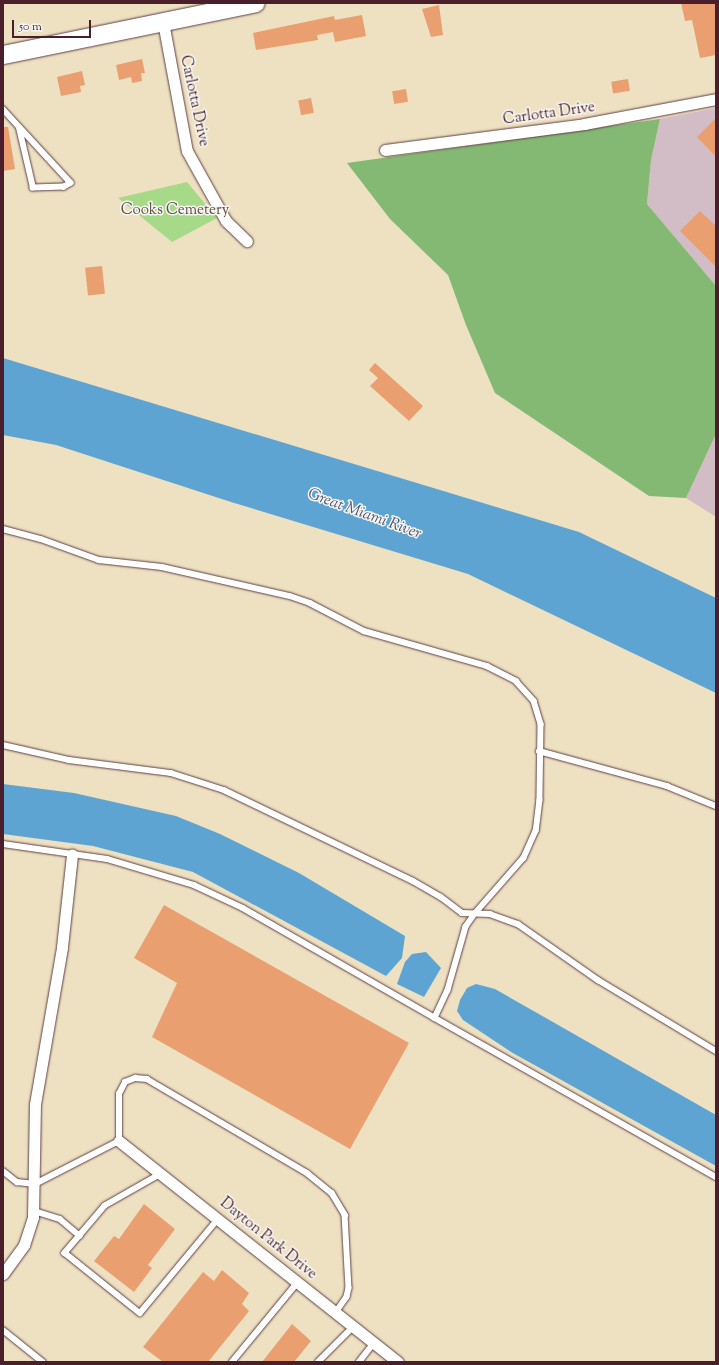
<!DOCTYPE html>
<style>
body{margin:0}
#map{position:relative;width:719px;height:1365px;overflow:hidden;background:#ede1c2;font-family:"Sorts Mill Goudy",serif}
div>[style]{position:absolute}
.industrial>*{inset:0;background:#d2bdc6}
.green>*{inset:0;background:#a6d988}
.forest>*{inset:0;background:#84b974}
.water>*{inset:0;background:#5ea4d3}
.building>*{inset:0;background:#ea9f70;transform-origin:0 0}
.roads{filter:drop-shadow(0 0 1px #623c42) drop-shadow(0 0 1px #623c42)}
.lane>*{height:5.5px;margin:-2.75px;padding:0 2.75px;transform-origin:2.75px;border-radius:2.75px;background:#fff}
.street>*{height:11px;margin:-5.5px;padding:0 5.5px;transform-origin:5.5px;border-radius:5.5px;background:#fff}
.primary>*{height:18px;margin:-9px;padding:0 9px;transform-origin:9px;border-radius:9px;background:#fff}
span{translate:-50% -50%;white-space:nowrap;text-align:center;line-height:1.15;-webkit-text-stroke:3px #f6f6f2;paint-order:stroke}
.street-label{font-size:15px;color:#4a1f2b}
.park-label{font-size:15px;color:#614e42}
.water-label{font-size:16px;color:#52546e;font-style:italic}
.frame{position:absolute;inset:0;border:4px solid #4a1f2b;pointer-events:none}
.scale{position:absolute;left:12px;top:20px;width:79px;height:18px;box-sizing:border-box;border:2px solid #4a1f2b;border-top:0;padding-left:5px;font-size:12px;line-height:14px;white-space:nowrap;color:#4a1f2b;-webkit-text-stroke:3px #f6f6f2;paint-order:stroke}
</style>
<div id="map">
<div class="industrial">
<i style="clip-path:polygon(716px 108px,716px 286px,647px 204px,651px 160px,660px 119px)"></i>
<i style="clip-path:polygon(716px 434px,716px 517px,686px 498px)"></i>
</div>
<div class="green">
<i style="clip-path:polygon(187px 182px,217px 218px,172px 242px,118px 198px)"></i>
</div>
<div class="forest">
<i style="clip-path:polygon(660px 119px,651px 160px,647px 204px,716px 286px,716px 434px,686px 498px,649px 496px,495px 393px,466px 325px,448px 275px,390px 219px,347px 163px)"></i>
</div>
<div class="water">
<i style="clip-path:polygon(3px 358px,579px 532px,716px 598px,716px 693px,468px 574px,231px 502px,56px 445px,3px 435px)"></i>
<i style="clip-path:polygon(3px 784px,74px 793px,176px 816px,220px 834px,299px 873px,405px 936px,402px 958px,386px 976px,193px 872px,93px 846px,3px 834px)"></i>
<i style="clip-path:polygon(426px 952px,441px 968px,424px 997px,397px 984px,405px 962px,412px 954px)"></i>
<i style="clip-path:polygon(476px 984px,495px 989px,716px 1115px,716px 1166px,511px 1052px,463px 1020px,457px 1011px,460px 1000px,467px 988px)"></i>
</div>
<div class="building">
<i style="clip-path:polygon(681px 3px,716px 3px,716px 55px,700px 58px,692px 20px,685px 21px)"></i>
<i style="clip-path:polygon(439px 5px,443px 35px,431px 37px,422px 9px)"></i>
<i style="clip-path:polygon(362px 15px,366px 36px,335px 42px,333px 32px,317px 35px,318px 40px,256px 50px,253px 33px,334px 16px,335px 20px)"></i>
<i style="clip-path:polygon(142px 59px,145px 73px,141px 73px,142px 81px,132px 83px,131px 77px,119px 80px,116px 65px)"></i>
<i style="clip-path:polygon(82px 71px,85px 85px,80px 86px,81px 92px,61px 96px,57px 77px)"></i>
<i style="left:628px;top:79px;width:12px;height:17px;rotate:81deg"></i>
<i style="left:406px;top:89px;width:13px;height:14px;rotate:81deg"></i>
<i style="left:311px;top:98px;width:15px;height:13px;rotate:79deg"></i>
<i style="clip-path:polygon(716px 118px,716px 157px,697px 137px)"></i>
<i style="clip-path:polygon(3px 127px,8px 127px,15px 169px,3px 171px)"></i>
<i style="clip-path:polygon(700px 211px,716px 226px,716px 267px,680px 231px)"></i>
<i style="left:102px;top:266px;width:28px;height:17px;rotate:84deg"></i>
<i style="clip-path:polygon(375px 363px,423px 406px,409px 421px,370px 386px,378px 378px,369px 370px)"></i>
<i style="clip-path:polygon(164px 905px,409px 1043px,350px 1149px,152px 1037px,177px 983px,134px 958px)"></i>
<i style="clip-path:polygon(144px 1204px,175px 1229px,148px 1265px,152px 1268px,134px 1292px,94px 1261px,114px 1236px,119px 1239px)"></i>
<i style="clip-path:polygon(222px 1270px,249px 1293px,242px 1304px,249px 1311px,208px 1362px,163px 1362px,143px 1347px,203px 1272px,214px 1281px)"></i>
<i style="clip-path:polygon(292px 1324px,311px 1341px,294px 1362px,262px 1362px)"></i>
</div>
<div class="roads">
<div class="lane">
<i style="left:3px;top:109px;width:100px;rotate:47.4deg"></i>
<i style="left:71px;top:183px;width:8px;rotate:150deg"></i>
<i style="left:64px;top:187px;width:31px;rotate:178deg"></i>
<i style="left:33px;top:188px;width:62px;rotate:-103.1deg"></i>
<i style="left:3px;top:529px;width:39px;rotate:15deg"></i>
<i style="left:41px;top:539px;width:62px;rotate:19.9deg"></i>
<i style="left:99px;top:560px;width:63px;rotate:6.3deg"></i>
<i style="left:162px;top:567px;width:131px;rotate:12.8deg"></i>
<i style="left:290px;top:596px;width:21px;rotate:19deg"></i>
<i style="left:310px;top:603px;width:61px;rotate:27.4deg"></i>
<i style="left:364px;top:631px;width:128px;rotate:15.9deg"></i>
<i style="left:487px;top:666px;width:33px;rotate:27deg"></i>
<i style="left:516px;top:681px;width:27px;rotate:48deg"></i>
<i style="left:534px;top:701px;width:24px;rotate:73deg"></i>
<i style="left:541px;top:724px;width:76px;rotate:90.8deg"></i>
<i style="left:540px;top:800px;width:31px;rotate:97deg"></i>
<i style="left:536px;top:831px;width:30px;rotate:114deg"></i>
<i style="left:524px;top:858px;width:74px;rotate:131.2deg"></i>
<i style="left:475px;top:914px;width:16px;rotate:125deg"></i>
<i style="left:466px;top:927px;width:66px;rotate:105.9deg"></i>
<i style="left:448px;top:990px;width:31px;rotate:115deg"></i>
<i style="left:435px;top:1018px;width:323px;rotate:29.5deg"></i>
<i style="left:3px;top:745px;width:68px;rotate:12.8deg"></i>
<i style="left:69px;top:760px;width:103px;rotate:7.3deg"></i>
<i style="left:171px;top:773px;width:56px;rotate:17.8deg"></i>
<i style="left:224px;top:790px;width:210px;rotate:25.7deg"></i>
<i style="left:413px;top:881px;width:32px;rotate:30deg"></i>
<i style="left:441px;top:897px;width:26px;rotate:37deg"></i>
<i style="left:462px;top:913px;width:28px;rotate:2deg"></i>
<i style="left:490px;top:914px;width:30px;rotate:20deg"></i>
<i style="left:518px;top:924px;width:98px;rotate:35deg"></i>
<i style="left:598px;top:980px;width:138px;rotate:31deg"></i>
<i style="left:539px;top:751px;width:133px;rotate:15.3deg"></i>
<i style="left:667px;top:786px;width:53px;rotate:22.2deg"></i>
<i style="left:3px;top:844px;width:105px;rotate:8.2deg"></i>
<i style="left:107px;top:859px;width:91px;rotate:16.6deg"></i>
<i style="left:194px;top:885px;width:54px;rotate:25.1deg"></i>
<i style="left:243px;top:908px;width:221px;rotate:29.8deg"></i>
<i style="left:3px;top:1171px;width:18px;rotate:38deg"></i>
<i style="left:17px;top:1182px;width:18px;rotate:6deg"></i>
<i style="left:35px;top:1184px;width:94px;rotate:-27.1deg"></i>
<i style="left:119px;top:1141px;width:47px;rotate:-90deg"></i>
<i style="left:119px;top:1094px;width:13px;rotate:-63deg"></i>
<i style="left:125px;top:1082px;width:11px;rotate:-22deg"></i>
<i style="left:135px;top:1078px;width:12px;rotate:5deg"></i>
<i style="left:147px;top:1079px;width:186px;rotate:30.4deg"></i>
<i style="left:307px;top:1173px;width:32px;rotate:39deg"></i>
<i style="left:332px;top:1193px;width:26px;rotate:59deg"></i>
<i style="left:345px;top:1215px;width:73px;rotate:86.9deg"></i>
<i style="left:349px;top:1288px;width:9px;rotate:103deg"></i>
<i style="left:347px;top:1297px;width:19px;rotate:125deg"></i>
<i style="left:161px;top:1174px;width:64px;rotate:150.3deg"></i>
<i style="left:105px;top:1206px;width:62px;rotate:130.4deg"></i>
<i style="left:65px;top:1253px;width:96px;rotate:38.7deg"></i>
<i style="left:140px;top:1313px;width:122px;rotate:-50.3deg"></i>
<i style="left:34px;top:1211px;width:27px;rotate:17deg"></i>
<i style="left:60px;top:1219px;width:26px;rotate:40deg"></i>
<i style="left:3px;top:1330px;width:51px;rotate:38.7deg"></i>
<i style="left:232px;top:1362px;width:104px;rotate:-50.5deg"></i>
<i style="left:318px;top:1362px;width:49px;rotate:-45deg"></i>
<i style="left:359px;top:1362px;width:24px;rotate:-52deg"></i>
</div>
<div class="street">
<i style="left:163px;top:22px;width:131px;rotate:79.5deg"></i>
<i style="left:187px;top:151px;width:80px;rotate:60.9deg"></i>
<i style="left:226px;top:221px;width:29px;rotate:44deg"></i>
<i style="left:385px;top:150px;width:201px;rotate:-7.4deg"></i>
<i style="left:584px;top:124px;width:134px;rotate:-10.7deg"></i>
<i style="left:119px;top:1141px;width:356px;rotate:38.4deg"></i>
<i style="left:3px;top:1274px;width:36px;rotate:-54deg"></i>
<i style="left:24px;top:1245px;width:29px;rotate:-72deg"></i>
<i style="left:33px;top:1217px;width:113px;rotate:-89deg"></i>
<i style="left:35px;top:1104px;width:159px;rotate:-80.2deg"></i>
<i style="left:62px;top:947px;width:93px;rotate:-83.8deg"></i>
</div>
<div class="primary">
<i style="left:3px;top:55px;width:258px;rotate:-11.6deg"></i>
</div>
</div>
<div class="street-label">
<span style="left:194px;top:101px;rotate:78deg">Carlotta Drive</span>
<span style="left:549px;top:114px;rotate:-8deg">Carlotta Drive</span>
<span style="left:268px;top:1239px;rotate:39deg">Dayton Park Drive</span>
</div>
<div class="park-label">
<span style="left:175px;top:211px">Cooks Cemetery</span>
</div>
<div class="water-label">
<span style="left:364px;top:515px;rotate:20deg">Great Miami River</span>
</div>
<div class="frame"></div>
<div class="scale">50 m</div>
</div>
